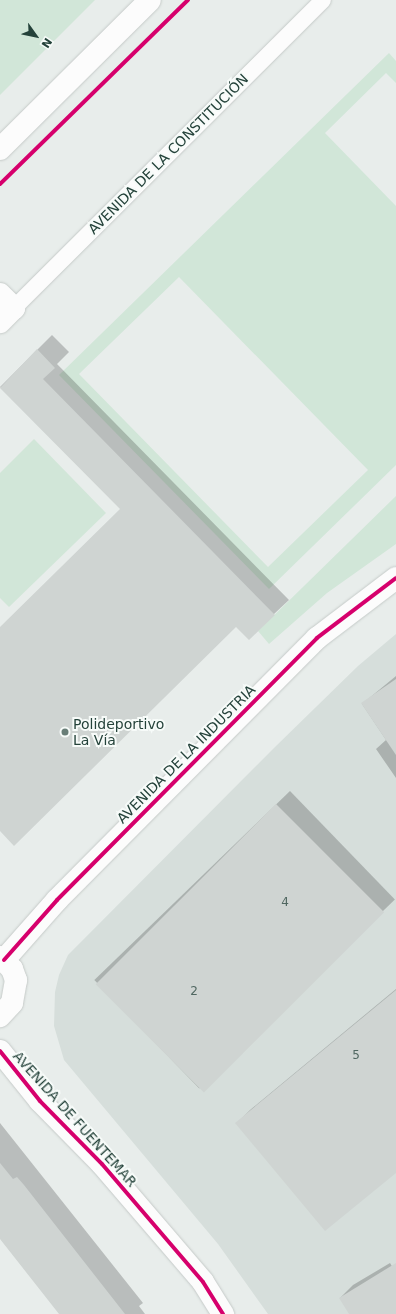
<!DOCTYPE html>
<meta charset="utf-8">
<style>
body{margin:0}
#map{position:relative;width:396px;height:1314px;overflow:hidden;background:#e8edeb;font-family:"DejaVu Sans",sans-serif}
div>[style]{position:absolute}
.built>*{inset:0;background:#d6dedb}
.green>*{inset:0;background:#d1e6d8}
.shadow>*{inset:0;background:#0003;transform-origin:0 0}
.building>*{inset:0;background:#cfd4d2;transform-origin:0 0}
.roads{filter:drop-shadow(0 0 1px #c5cac8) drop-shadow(0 0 1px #c5cac8)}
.lane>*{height:16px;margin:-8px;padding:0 8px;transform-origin:8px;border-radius:8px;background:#fcfcfc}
.street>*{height:22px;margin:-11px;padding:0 11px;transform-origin:11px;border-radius:11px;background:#fcfcfc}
.secondary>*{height:22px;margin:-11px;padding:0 11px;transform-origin:11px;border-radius:11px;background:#fcfcfc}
.cycleway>*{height:4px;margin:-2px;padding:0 2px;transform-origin:2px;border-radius:2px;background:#d6006c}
.dots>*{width:11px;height:11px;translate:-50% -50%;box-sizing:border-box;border:2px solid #f7fbf9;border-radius:50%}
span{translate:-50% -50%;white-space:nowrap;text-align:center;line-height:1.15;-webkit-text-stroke:4px #f7fbf9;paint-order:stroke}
.number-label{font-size:12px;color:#506761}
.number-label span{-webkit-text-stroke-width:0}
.street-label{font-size:14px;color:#24423a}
.poi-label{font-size:14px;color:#24423a}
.left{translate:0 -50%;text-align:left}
.north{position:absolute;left:16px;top:16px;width:40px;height:40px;-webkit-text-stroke:3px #f7fbf9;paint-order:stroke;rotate:123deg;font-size:11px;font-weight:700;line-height:16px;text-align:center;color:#24423a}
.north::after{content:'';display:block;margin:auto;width:14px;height:18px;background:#24423a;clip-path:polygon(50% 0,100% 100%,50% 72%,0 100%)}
</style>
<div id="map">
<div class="built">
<i style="clip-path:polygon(396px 634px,396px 1314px,268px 1314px,218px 1244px,64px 1060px,54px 1026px,55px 992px,59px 975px,68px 955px,275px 747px,358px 666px)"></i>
</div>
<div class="green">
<i style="clip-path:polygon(0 0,95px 0,0 95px)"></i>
<i style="clip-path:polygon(evenodd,389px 53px,396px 61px,396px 83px,386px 73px,325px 133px,396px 206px,396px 465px,269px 589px,59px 375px,389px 53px,179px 277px,368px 470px,268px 567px,79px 374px,179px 277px)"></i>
<i style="clip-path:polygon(34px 439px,106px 513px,9px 607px,0 598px,0 473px)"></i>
<i style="clip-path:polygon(396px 496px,396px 544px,327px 593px,269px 644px,258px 631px)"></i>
</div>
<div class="shadow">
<i style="clip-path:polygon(52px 335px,69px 352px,57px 364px,289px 600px,274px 614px,236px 626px,0 830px,0 628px,121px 509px,0 387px)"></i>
<i style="clip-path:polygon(396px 676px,396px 778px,376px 749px,386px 740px,362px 704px)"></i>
<i style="left:290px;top:791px;width:151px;height:272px;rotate:46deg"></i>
<i style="clip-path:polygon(396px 989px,396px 1171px,237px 1123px,250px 1110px)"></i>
<i style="clip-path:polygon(0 1123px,143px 1303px,139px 1306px,145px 1314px,60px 1314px,0 1238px)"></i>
<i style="clip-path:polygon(390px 1263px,396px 1273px,396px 1314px,350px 1314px,340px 1298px,353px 1285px)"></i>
</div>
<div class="building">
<i style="clip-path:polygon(37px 349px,55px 368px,43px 379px,275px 615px,249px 640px,236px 627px,14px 846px,0 831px,0 627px,120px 509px,0 388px)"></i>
<i style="clip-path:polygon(396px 679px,396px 755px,361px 703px)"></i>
<i style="left:276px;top:804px;width:153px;height:255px;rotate:45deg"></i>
<i style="clip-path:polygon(396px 990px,396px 1173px,325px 1231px,235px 1123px)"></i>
<i style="clip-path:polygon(0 1163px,13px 1179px,17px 1177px,24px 1185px,125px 1314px,59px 1314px,0 1239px)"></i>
<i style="clip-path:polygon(396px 1263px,396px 1314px,349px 1314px,339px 1298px)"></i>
</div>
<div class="roads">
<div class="lane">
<i style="left:14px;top:308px;width:436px;rotate:-44.9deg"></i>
</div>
<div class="street">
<i style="left:0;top:294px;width:20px;rotate:45deg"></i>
<i style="left:14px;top:308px;width:20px;rotate:135deg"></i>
<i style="left:0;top:957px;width:17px;rotate:45deg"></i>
<i style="left:12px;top:969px;width:12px;rotate:70deg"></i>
<i style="left:16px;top:980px;width:23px;rotate:100deg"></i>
<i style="left:12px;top:1003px;width:18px;rotate:133deg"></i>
<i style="left:4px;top:960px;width:80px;rotate:-48.5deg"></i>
<i style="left:57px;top:900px;width:369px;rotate:-45.2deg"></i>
<i style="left:317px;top:638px;width:99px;rotate:-37.2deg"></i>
<i style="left:0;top:1051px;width:64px;rotate:51.3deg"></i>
<i style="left:40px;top:1101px;width:88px;rotate:45.5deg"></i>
<i style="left:102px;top:1164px;width:155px;rotate:49.4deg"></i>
<i style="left:203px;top:1282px;width:38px;rotate:58deg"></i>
</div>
<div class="secondary">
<i style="left:0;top:149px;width:211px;rotate:-44.8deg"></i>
</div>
</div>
<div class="cycleway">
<i style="left:0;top:184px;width:263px;rotate:-44.4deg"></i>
<i style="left:4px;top:960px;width:80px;rotate:-48.5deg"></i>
<i style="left:57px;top:900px;width:369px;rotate:-45.2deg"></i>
<i style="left:317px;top:638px;width:99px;rotate:-37.2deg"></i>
<i style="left:0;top:1051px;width:64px;rotate:51.3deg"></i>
<i style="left:40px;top:1101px;width:88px;rotate:45.5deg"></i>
<i style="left:102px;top:1164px;width:155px;rotate:49.4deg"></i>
<i style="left:203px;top:1282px;width:38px;rotate:58deg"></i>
</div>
<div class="dots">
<i style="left:65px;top:732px;background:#697e78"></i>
</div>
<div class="number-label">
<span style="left:285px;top:903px">4</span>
<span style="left:194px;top:992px">2</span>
<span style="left:356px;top:1056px">5</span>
</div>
<div class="street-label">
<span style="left:168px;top:154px;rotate:-45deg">AVENIDA DE LA CONSTITUCIÓN</span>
<span style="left:186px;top:754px;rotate:-45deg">AVENIDA DE LA INDUSTRIA</span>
<span style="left:75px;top:1119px;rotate:48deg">AVENIDA DE FUENTEMAR</span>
</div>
<div class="poi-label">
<span class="left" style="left:73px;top:732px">Polideportivo<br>La Vía</span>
</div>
<div class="north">N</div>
</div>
